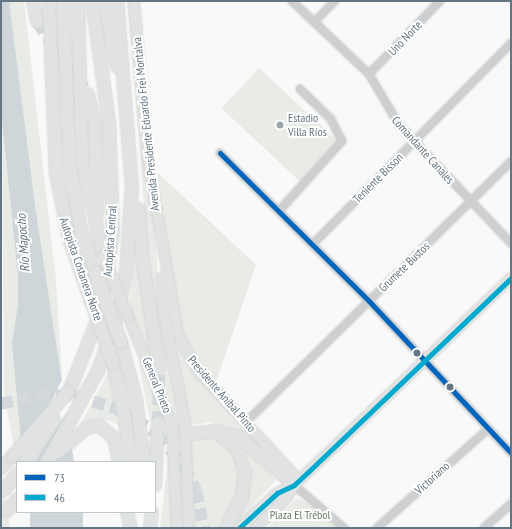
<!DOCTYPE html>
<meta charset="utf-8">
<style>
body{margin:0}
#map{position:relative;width:512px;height:529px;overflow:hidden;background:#f9f9f9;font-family:"PT Sans Narrow",sans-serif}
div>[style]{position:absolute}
.green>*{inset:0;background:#e8ebe6;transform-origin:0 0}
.water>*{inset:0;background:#ced6d9;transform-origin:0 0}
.pier>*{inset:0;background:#f9f9f9}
.highway-tunnel>*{height:12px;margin-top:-6px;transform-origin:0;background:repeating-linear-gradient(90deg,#d4d8dc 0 12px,transparent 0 18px)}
.roads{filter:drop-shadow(0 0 1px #d5d6d7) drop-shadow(0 0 1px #d5d6d7)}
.minor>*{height:8px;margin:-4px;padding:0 4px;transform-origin:4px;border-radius:4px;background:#cecfd0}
.major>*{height:10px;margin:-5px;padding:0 5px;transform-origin:5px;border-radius:5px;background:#e1e2e2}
.highway>*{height:12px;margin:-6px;padding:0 6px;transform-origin:6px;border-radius:6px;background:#e1e2e2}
.bridges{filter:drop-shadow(0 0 1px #d5d6d7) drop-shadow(0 0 1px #d5d6d7)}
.major-bridge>*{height:10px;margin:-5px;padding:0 5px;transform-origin:5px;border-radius:5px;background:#e1e2e2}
.highway-bridge>*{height:12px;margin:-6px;padding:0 6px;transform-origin:6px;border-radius:6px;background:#e1e2e2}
.bus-1>*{height:5px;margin:-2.5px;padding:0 2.5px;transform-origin:2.5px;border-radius:2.5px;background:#0065bd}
.bus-2>*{height:5px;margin:-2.5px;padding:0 2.5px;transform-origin:2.5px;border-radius:2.5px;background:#00a9ce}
.dots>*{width:11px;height:11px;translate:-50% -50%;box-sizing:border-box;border:2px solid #fff;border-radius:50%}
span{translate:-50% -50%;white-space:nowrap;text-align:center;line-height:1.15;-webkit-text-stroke:4px #fff;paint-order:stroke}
.street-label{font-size:12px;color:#657683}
.poi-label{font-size:12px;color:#657683}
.left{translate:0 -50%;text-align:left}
.park-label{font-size:12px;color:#687a64}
.water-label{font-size:13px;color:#60757c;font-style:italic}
.frame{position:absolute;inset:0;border:2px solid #657683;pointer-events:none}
.legend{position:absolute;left:16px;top:461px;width:140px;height:52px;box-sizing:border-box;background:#fff;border:1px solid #c1c8cd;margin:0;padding:5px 7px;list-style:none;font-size:12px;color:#657683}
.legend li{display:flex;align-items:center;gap:8px;height:20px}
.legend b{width:20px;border:1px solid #c1c8cd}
</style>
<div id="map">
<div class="green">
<i style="clip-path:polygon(1px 1px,24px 1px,56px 280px,62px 378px,73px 462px,17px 463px,4px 395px)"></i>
<i style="clip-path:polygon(127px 1px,131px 1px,156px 242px,160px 318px,180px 418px,182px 522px,179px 444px,174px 421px,129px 307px,136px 252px,151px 288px)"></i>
<i style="left:259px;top:68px;width:108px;height:55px;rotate:43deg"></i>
<i style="clip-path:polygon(154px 169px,256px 265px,216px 382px,195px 356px,180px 327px)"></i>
<i style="clip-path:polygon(166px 285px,180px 346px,289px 474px,235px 428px,209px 422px,189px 426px,168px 316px)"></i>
<i style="clip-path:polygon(141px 359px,161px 406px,168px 434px,172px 475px,172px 528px,160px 528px,169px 450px,164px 423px,155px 415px,155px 422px,150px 422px,138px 360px)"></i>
<i style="clip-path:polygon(109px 371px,119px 425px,99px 417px,81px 424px)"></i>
<i style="clip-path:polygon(211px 434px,235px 449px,242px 483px,221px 528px,193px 528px,189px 436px)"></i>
<i style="clip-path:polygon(244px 445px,276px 480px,233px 527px,250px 487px,251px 465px)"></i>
<i style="clip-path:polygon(1px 468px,10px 528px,1px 528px)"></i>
<i style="clip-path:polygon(297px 498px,309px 504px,337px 528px,268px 528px)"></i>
</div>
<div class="water">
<i style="clip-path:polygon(1px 1px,9px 1px,35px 206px,74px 462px,23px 462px,12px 343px,18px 305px,18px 275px,1px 111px)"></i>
<i style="left:30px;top:512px;width:53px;height:16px"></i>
</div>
<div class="pier">
<i style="clip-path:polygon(64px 376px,69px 409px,34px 462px,21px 462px,18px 444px,47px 410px)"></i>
</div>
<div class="highway-tunnel">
<i style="left:37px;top:22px;width:81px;rotate:54.5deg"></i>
<i style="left:1px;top:404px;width:38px;rotate:-14deg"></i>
<i style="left:38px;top:395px;width:38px;rotate:2deg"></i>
<i style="left:76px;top:396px;width:39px;rotate:17deg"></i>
<i style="left:113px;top:407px;width:26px;rotate:28deg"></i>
<i style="left:136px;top:419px;width:27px;rotate:36deg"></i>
<i style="left:158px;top:435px;width:41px;rotate:50.9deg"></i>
<i style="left:184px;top:467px;width:27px;rotate:63deg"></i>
<i style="left:196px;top:491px;width:38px;rotate:78deg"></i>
<i style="left:158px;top:423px;width:55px;rotate:-89deg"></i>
</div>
<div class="roads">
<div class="minor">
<i style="left:292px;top:1px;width:106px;rotate:43.5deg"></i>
<i style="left:369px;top:74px;width:59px;rotate:59.5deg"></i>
<i style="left:399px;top:125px;width:163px;rotate:46.5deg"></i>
<i style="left:314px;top:22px;width:30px;rotate:-45deg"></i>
<i style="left:369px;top:74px;width:102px;rotate:-45.8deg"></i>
<i style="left:220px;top:153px;width:210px;rotate:44.8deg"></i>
<i style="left:369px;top:301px;width:208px;rotate:46.9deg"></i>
<i style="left:279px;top:211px;width:94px;rotate:-48deg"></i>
<i style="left:342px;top:141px;width:25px;rotate:-117deg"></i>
<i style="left:331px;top:119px;width:43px;rotate:-135.9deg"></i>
<i style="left:313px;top:244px;width:282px;rotate:-45.4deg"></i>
<i style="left:246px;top:422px;width:371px;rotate:-44.5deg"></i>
<i style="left:294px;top:485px;width:66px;rotate:40.7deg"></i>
<i style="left:377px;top:528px;width:149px;rotate:-41.7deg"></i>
<i style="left:484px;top:528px;width:36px;rotate:-42deg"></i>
</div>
<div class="major">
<i style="left:134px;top:1px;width:167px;rotate:84.8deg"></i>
<i style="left:149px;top:167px;width:169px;rotate:80.1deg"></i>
<i style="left:178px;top:334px;width:41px;rotate:62.2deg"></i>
<i style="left:197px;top:370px;width:150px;rotate:47.2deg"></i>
<i style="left:162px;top:278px;width:37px;rotate:87deg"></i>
<i style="left:164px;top:315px;width:109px;rotate:78.9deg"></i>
<i style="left:185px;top:422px;width:106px;rotate:87.8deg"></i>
<i style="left:128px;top:316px;width:118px;rotate:68deg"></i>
<i style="left:172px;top:425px;width:103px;rotate:87.2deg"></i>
<i style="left:239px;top:528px;width:52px;rotate:-42.6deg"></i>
<i style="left:277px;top:493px;width:19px;rotate:-25deg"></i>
<i style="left:294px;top:485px;width:19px;rotate:-43deg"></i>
<i style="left:308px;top:472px;width:281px;rotate:-43.7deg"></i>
<i style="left:256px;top:528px;width:42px;rotate:-44deg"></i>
<i style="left:286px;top:499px;width:16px;rotate:-60deg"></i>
</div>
<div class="highway">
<i style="left:33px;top:1px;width:21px;rotate:79deg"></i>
<i style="left:49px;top:1px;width:172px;rotate:87.7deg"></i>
<i style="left:56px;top:173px;width:67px;rotate:78.9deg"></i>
<i style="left:69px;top:239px;width:66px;rotate:70.5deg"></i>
<i style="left:63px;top:1px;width:166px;rotate:87.6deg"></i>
<i style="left:70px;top:167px;width:59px;rotate:80.2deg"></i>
<i style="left:80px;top:225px;width:49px;rotate:72.3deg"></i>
<i style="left:78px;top:1px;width:159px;rotate:88.6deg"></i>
<i style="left:82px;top:160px;width:92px;rotate:77.5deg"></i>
<i style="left:104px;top:1px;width:67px;rotate:78.9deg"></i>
<i style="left:88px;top:94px;width:31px;rotate:77deg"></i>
<i style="left:95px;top:124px;width:91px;rotate:88.7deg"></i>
<i style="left:139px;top:209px;width:48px;rotate:86.4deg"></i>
<i style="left:142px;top:257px;width:112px;rotate:81.3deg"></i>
<i style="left:121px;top:342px;width:59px;rotate:75.3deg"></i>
<i style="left:136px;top:399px;width:64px;rotate:82.8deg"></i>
<i style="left:113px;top:363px;width:57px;rotate:77.9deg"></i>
<i style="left:125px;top:419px;width:43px;rotate:84.7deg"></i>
<i style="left:68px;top:394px;width:92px;rotate:-68.4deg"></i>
<i style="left:102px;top:308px;width:77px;rotate:-81.8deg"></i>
<i style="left:113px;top:232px;width:109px;rotate:-92.1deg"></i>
<i style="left:109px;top:123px;width:123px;rotate:-97.9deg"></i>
<i style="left:189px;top:434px;width:28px;rotate:-6deg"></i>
<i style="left:217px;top:431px;width:24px;rotate:15deg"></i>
<i style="left:240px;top:437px;width:72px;rotate:41.6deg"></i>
<i style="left:220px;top:435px;width:23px;rotate:40deg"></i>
<i style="left:238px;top:450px;width:22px;rotate:72deg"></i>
<i style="left:245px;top:471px;width:26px;rotate:97deg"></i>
<i style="left:242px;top:497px;width:35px;rotate:117deg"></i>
<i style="left:58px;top:452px;width:35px;rotate:-40deg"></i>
<i style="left:85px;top:429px;width:15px;rotate:-16deg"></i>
<i style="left:99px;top:425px;width:20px;rotate:41deg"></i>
<i style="left:114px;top:438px;width:25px;rotate:78deg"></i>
<i style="left:47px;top:462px;width:104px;rotate:-60.7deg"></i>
<i style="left:98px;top:371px;width:60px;rotate:-70.7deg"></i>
<i style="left:118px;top:314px;width:41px;rotate:-78.7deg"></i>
<i style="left:126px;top:274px;width:87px;rotate:-86.1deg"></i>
<i style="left:132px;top:187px;width:187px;rotate:-94.6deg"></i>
<i style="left:1px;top:468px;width:17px;rotate:-45deg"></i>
<i style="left:155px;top:485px;width:62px;rotate:-87.2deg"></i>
<i style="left:4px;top:490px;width:21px;rotate:-51deg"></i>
<i style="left:7px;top:511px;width:16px;rotate:-50deg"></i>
<i style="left:127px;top:512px;width:16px;rotate:76deg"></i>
<i style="left:150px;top:528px;width:16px;rotate:-83deg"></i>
</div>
</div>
<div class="bridges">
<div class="major-bridge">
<i style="left:104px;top:256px;width:65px;rotate:68.2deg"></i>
</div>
<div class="highway-bridge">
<i style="left:95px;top:272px;width:75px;rotate:69.6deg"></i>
<i style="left:91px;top:301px;width:66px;rotate:70.5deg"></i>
<i style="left:13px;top:456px;width:84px;rotate:-49.3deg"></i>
<i style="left:25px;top:462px;width:51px;rotate:-55.4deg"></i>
</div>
</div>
<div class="bus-1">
<i style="left:220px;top:153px;width:210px;rotate:44.8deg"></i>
<i style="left:369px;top:301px;width:208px;rotate:46.9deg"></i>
</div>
<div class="bus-2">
<i style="left:239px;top:528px;width:52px;rotate:-42.6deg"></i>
<i style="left:277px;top:493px;width:19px;rotate:-25deg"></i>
<i style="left:294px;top:485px;width:19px;rotate:-43deg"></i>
<i style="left:308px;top:472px;width:281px;rotate:-43.7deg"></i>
</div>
<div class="dots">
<i style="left:280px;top:125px;background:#99a4ac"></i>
<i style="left:417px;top:353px;background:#657683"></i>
<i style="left:450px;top:387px;background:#657683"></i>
</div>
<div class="street-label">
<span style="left:405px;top:38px;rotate:-46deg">Uno Norte</span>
<span style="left:146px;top:124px;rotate:-96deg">Avenida Presidente Eduardo Frei Montalva</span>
<span style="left:423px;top:150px;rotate:48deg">Comandante Canales</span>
<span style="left:378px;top:178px;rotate:-45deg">Teniente Bisson</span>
<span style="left:110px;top:241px;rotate:-86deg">Autopista Central</span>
<span style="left:404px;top:267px;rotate:-44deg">Grumete Bustos</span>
<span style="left:81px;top:269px;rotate:71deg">Autopista Costanera Norte</span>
<span style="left:157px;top:385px;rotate:68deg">General Prieto</span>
<span style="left:222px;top:394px;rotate:49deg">Presidente Aníbal Pinto</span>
<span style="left:432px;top:478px;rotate:-42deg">Victoriano</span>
</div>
<div class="poi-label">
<span class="left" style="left:288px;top:125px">Estadio<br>Villa Ríos</span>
</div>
<div class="park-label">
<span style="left:300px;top:515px">Plaza El Trébol</span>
</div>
<div class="water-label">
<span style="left:24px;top:243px;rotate:-94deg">Río Mapocho</span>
</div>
<div class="frame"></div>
<ul class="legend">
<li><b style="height:5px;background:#0065bd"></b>73</li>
<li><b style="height:5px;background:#00a9ce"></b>46</li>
</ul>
</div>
